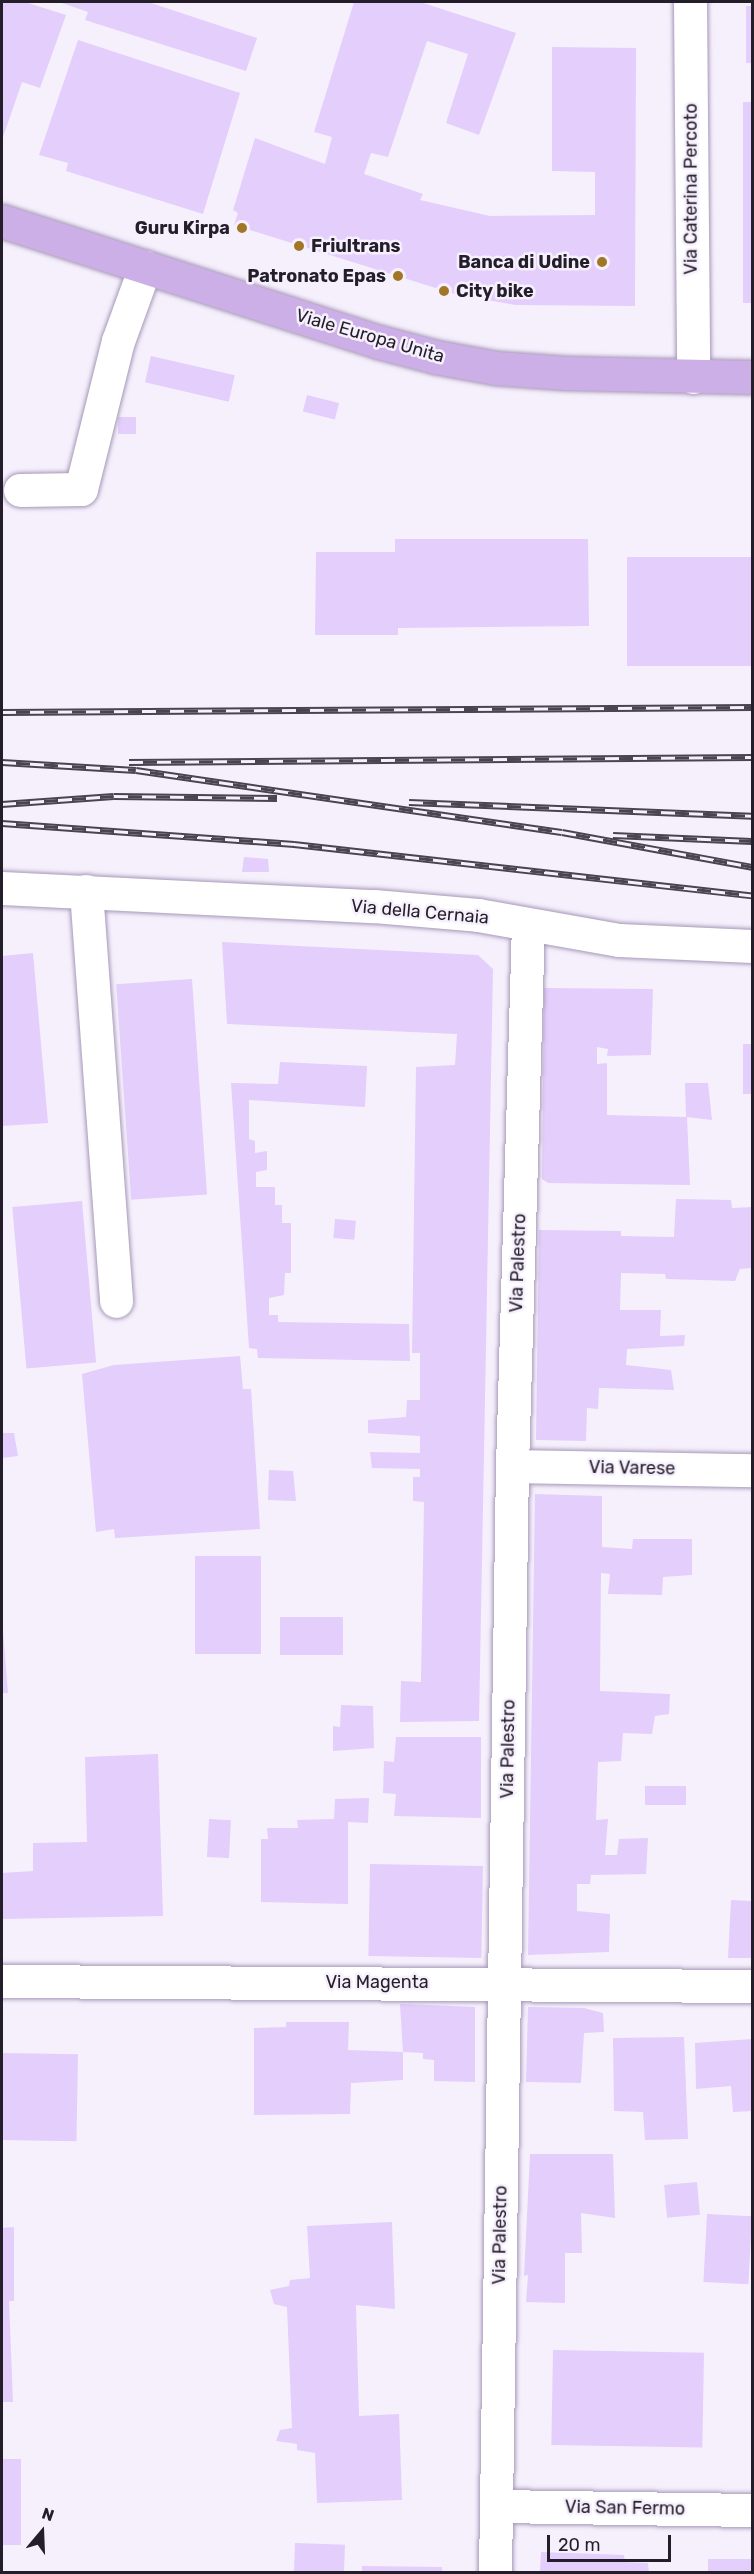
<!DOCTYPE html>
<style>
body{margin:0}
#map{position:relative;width:754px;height:2574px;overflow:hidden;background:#f6f0fd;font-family:Rubik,sans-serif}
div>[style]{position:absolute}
.building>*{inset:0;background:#e4cefb;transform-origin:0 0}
.roads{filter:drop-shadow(0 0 2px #a698b7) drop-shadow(0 0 2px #a698b7)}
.minor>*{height:33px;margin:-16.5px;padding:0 16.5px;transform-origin:16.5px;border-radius:16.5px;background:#fff}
.major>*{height:33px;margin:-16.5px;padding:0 16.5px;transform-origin:16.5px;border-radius:16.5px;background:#cdafe8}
.rail>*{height:7px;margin-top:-3.5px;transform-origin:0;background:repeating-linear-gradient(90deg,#f6f0fd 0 14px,#4a4450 0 28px);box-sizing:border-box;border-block:2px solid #4a4450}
.dots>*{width:16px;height:16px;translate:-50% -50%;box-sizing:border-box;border:3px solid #f6f0fd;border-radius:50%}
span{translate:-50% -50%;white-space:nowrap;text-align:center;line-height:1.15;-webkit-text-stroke:5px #f6f0fd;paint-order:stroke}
.street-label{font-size:18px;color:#241e2a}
.poi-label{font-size:18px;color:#241e2a;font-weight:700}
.right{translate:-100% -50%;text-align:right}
.left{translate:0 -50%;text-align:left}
.frame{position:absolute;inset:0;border:3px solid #241e2a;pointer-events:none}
.north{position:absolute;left:12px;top:2502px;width:60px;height:60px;-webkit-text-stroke:4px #f6f0fd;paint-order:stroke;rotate:19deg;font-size:16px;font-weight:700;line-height:24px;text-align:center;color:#241e2a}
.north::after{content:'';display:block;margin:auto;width:21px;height:27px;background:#241e2a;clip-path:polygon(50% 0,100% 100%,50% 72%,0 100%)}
.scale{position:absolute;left:547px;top:2535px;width:124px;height:27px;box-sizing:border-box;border:3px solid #241e2a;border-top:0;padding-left:8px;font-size:18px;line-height:21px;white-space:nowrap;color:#241e2a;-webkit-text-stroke:4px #f6f0fd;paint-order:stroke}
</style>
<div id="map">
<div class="building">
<i style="clip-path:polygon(2px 2px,25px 2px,66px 15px,40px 88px,22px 82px,2px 140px)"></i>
<i style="clip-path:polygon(59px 2px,148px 2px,257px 38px,246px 71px,85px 20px,88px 12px)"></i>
<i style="clip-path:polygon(354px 2px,420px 2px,516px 33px,479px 135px,446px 123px,468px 54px,427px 41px,388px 157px,371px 153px,364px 174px,423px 194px,420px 200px,490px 216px,595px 215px,595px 172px,552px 171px,552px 47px,636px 48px,635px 306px,515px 305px,458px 295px,234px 225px,238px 213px,233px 210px,255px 138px,325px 164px,332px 137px,314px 132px)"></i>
<i style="left:752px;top:6px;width:57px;height:6px;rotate:90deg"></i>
<i style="clip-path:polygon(78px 40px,240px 93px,203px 214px,66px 171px,68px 163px,39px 155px)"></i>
<i style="left:743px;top:102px;width:9px;height:201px"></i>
<i style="left:151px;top:356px;width:86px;height:27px;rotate:13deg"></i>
<i style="left:307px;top:395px;width:33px;height:17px;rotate:14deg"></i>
<i style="left:118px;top:417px;width:18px;height:17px"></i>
<i style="clip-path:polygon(395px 539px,588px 539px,589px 626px,398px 628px,398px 635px,315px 635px,316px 552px,395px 552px)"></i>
<i style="left:752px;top:557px;width:109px;height:125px;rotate:90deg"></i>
<i style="clip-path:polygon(244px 857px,268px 859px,269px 872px,242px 872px)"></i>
<i style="clip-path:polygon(222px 942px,478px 955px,493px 969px,479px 1721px,400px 1722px,401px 1681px,421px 1682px,424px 1502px,413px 1501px,413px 1477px,420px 1477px,420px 1469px,372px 1468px,370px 1452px,420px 1453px,420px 1436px,368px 1433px,368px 1420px,406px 1417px,407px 1400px,420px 1400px,420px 1353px,412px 1353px,416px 1067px,455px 1065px,457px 1034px,227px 1024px)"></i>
<i style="clip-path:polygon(33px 953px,48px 1123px,2px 1126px,2px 956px)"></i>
<i style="left:192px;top:979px;width:216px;height:76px;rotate:86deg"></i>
<i style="clip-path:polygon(544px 988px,653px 989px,651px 1055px,607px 1056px,608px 1049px,597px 1047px,597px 1064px,607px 1063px,607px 1115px,687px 1117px,690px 1185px,548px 1183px,542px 1179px)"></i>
<i style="left:752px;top:1044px;width:50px;height:9px;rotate:90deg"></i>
<i style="clip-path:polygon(280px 1062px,367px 1066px,365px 1107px,249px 1100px,249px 1139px,255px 1141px,255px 1153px,267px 1151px,267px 1170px,256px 1172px,256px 1187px,275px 1187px,275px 1205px,282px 1205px,282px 1223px,291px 1223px,291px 1273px,285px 1273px,284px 1295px,269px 1298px,269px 1315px,278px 1315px,278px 1322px,409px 1324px,410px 1361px,258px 1358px,257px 1349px,249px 1348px,231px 1083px,278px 1084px)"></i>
<i style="clip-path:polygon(685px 1083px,708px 1083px,712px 1120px,686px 1117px)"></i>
<i style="clip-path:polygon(676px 1199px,731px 1200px,732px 1208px,752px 1207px,752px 1268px,740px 1269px,735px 1281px,666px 1279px,665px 1274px,621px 1273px,620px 1310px,661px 1310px,660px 1336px,685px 1335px,684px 1346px,627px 1349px,626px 1365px,671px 1370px,674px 1390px,599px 1388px,598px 1409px,587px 1408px,586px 1441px,536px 1440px,539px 1230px,621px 1231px,621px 1236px,674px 1237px)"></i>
<i style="left:82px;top:1201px;width:162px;height:70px;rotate:85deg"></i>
<i style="left:335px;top:1219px;width:21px;height:19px;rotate:5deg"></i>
<i style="clip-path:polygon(240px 1356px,243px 1389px,251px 1389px,260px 1529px,115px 1538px,114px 1529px,96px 1532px,82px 1374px,114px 1365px)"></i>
<i style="clip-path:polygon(2px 1433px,14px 1433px,18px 1456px,2px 1458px)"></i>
<i style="clip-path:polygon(269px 1470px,293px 1471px,296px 1501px,268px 1500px)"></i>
<i style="clip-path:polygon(535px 1494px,602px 1496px,602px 1547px,632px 1549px,633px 1539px,692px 1539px,692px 1575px,663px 1577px,662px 1595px,608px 1594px,610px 1574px,601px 1573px,600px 1691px,670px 1694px,669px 1714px,655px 1716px,652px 1734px,623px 1733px,621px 1761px,598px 1762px,596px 1820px,608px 1819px,605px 1855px,617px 1855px,619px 1839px,648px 1838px,646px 1874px,591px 1875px,590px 1884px,577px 1884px,577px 1911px,610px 1914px,609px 1952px,528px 1955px)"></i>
<i style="left:195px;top:1556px;width:66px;height:98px"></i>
<i style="left:280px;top:1617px;width:63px;height:38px"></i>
<i style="clip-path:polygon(2px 1618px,8px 1693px,2px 1693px)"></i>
<i style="clip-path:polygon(341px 1705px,373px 1706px,374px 1748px,333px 1751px,333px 1726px,340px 1727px)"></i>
<i style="clip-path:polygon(396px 1737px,481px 1737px,481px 1818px,394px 1816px,396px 1794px,383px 1793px,384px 1761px,394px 1762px)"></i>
<i style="clip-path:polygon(158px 1754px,163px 1916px,2px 1919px,2px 1873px,33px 1871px,33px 1843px,87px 1842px,85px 1757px)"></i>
<i style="left:645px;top:1786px;width:41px;height:19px"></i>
<i style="clip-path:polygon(369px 1798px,368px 1823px,348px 1822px,348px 1904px,261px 1902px,261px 1839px,268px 1839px,267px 1828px,298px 1828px,297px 1820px,334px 1819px,335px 1799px)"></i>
<i style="left:209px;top:1819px;width:22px;height:38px;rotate:3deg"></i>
<i style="left:370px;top:1864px;width:113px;height:92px;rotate:1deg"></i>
<i style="clip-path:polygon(731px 1900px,752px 1901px,752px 1958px,728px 1958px)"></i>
<i style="clip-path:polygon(400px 2004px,475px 2007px,475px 2082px,434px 2081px,434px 2060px,423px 2059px,423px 2053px,403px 2052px)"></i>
<i style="clip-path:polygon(528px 2007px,584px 2008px,603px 2013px,604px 2032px,584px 2033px,581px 2083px,526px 2082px)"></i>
<i style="clip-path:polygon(286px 2022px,349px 2022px,348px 2050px,403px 2052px,403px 2080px,351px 2083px,350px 2114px,254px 2115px,254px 2028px,286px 2027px)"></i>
<i style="clip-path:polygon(684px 2037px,688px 2139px,645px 2140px,643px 2112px,614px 2111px,613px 2038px)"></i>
<i style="clip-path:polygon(752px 2039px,752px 2111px,733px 2112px,731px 2086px,696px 2089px,695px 2043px)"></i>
<i style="left:2px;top:2053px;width:76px;height:87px;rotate:1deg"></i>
<i style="clip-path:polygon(530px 2154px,613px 2154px,615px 2218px,581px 2213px,582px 2253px,565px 2253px,565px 2303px,526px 2302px,528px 2275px,524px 2276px)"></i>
<i style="left:697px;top:2182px;width:33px;height:33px;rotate:85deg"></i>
<i style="left:707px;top:2214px;width:45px;height:68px;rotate:3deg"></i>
<i style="clip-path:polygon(392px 2222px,395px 2309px,356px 2305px,359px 2416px,399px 2414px,402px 2500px,317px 2503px,315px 2453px,297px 2450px,297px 2444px,276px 2441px,280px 2430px,292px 2428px,287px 2307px,274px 2304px,270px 2290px,289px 2286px,290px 2280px,310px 2278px,307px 2226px)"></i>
<i style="clip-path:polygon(14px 2227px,14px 2301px,9px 2301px,13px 2402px,2px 2402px,2px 2228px)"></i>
<i style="left:553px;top:2350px;width:151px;height:95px;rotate:1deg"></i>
<i style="left:2px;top:2459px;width:19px;height:86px"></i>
<i style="left:295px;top:2543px;width:50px;height:29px;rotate:2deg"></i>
<i style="clip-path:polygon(541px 2552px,624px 2555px,625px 2562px,648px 2563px,649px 2572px,540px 2572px)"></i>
<i style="left:708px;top:2559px;width:44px;height:13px"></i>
<i style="clip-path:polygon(362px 2566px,442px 2567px,442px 2572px,362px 2572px)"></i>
</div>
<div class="roads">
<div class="minor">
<i style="left:690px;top:2px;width:375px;rotate:89.5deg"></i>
<i style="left:20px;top:490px;width:61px;rotate:-0.9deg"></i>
<i style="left:81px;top:489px;width:153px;rotate:-76deg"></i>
<i style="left:118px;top:341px;width:79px;rotate:-70deg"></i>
<i style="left:2px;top:888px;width:372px;rotate:2.8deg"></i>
<i style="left:374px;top:906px;width:104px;rotate:4.9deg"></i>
<i style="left:478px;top:915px;width:143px;rotate:10.1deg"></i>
<i style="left:619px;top:940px;width:133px;rotate:2.6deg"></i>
<i style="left:86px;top:891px;width:411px;rotate:85.8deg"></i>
<i style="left:512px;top:1466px;width:240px;rotate:1deg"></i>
<i style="left:2px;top:1981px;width:750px;rotate:0.38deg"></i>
<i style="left:497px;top:2506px;width:255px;rotate:0.9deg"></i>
<i style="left:495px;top:2572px;width:1106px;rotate:-89.12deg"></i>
<i style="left:512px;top:1466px;width:541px;rotate:-88.31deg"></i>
</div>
<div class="major">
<i style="left:2px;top:221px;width:396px;rotate:17.8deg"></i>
<i style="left:379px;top:342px;width:59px;rotate:14.7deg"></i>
<i style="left:436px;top:357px;width:61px;rotate:10.4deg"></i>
<i style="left:496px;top:368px;width:70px;rotate:4.1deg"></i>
<i style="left:566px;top:373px;width:186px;rotate:1.2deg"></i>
</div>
</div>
<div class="rail">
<i style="left:2px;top:712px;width:750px;rotate:-0.38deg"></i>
<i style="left:2px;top:762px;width:134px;rotate:3.4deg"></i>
<i style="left:136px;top:770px;width:430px;rotate:8.3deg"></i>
<i style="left:562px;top:832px;width:193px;rotate:10.4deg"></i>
<i style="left:129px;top:762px;width:623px;rotate:-0.46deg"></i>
<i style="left:409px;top:802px;width:343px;rotate:2.3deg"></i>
<i style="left:2px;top:804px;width:112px;rotate:-4.1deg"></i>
<i style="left:114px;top:796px;width:163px;rotate:0.7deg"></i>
<i style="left:2px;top:823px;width:293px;rotate:4.1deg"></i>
<i style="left:294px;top:844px;width:461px;rotate:6.4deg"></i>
<i style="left:613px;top:835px;width:139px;rotate:2.5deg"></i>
</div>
<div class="dots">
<i style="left:242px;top:228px;background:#a17626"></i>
<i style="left:299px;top:246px;background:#a17626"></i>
<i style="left:602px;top:262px;background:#a17626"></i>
<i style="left:398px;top:276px;background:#a17626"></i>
<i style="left:444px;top:291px;background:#a17626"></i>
</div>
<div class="street-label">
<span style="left:691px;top:189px;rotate:-90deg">Via Caterina Percoto</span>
<span style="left:370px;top:336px;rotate:16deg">Viale Europa Unita</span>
<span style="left:420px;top:912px;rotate:5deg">Via della Cernaia</span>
<span style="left:518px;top:1263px;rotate:-88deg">Via Palestro</span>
<span style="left:632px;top:1468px;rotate:1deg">Via Varese</span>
<span style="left:508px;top:1749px;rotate:-89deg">Via Palestro</span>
<span style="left:377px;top:1982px">Via Magenta</span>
<span style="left:500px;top:2235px;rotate:-89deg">Via Palestro</span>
<span style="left:625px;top:2508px;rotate:1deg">Via San Fermo</span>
</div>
<div class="poi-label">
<span class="right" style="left:230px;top:228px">Guru Kirpa</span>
<span class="left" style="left:311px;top:246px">Friultrans</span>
<span class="right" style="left:590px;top:262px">Banca di Udine</span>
<span class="right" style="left:386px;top:276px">Patronato Epas</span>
<span class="left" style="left:456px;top:291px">City bike</span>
</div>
<div class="frame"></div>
<div class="north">N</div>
<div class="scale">20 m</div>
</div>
